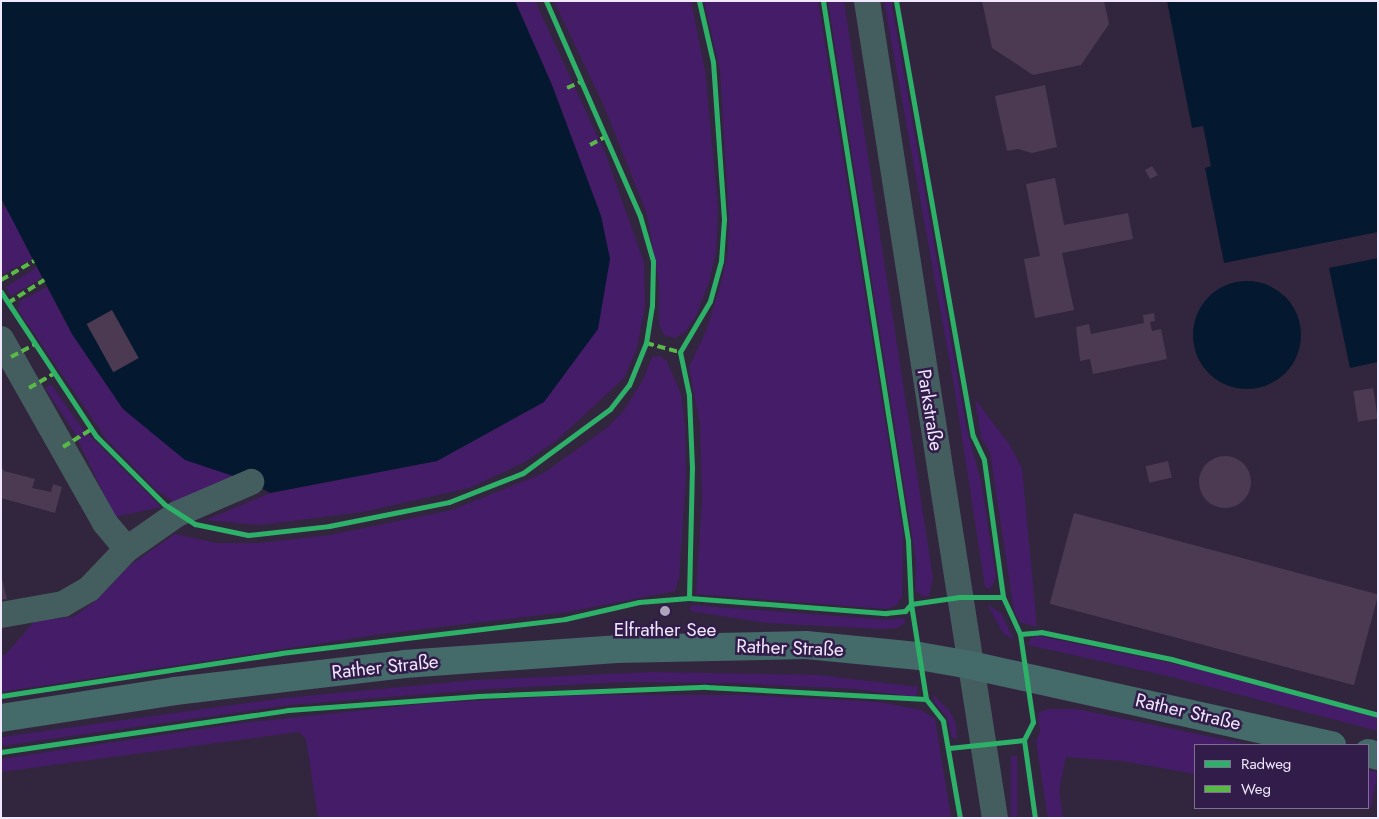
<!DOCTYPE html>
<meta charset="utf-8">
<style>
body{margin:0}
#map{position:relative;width:1379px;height:819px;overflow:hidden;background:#32263e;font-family:Jost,sans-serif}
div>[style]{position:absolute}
.green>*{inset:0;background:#451c68;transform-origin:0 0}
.water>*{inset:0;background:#04182f}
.round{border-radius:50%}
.building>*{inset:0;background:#4c3a53;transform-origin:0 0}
.minor>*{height:26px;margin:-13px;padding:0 13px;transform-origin:13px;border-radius:13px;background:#445e60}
.major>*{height:28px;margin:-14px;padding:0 14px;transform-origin:14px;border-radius:14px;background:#446a69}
.quiet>*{height:4px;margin-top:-2px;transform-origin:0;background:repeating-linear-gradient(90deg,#58b947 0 8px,transparent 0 12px)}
.cycleway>*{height:5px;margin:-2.5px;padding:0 2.5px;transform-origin:2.5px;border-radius:2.5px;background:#2db169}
.dots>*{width:14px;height:14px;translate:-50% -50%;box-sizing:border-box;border:2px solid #321c49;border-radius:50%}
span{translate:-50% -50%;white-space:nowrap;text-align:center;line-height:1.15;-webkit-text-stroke:5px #321c49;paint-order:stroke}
.street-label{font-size:19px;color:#f1e8ff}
.poi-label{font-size:19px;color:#f1e8ff}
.frame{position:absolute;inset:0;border:2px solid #f1e8ff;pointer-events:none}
.legend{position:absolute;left:1194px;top:744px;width:175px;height:65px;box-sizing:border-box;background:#321c49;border:1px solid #7e6e92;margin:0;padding:6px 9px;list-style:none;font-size:15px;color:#f1e8ff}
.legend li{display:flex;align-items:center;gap:10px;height:25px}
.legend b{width:25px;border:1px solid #7e6e92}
</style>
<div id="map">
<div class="green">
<i style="clip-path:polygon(515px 1px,535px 1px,605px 153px,644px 262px,645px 306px,637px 348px,624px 378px,557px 440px,525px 462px,469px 488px,363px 512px,260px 525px,206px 520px,270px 493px,437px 461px,544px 402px,610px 259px,601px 216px,552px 85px)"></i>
<i style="clip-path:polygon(554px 1px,691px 1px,705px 71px,718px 207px,716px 252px,709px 282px,696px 316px,685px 332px,675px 338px,664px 335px,659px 324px,659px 284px,647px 214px,604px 106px)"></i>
<i style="clip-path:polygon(704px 1px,818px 1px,903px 534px,902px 597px,897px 605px,888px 609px,696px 594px,702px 499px,700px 424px,689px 367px,706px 331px,720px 287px,728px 252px,729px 218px,720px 70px)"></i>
<i style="clip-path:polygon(828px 1px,844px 1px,933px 578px,929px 596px,923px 597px,916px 591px,916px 561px)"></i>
<i style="clip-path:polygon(884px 1px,891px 1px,967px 431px,981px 481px,996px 578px,990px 589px,985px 587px,954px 385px)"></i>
<i style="clip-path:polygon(6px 206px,32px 259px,1px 275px,1px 209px)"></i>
<i style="clip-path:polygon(37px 267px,42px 278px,11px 296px,6px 287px)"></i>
<i style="clip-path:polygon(47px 287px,72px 334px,123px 409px,242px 480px,178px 505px,155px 489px,107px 440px,18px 310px,20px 301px)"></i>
<i style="clip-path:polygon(659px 356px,666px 360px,681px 394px,685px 427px,686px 479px,679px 578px,675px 591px,567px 612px,382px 634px,1px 692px,1px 655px,5px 655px,35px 621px,73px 617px,97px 600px,129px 566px,175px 534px,216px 543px,259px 543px,330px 535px,452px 510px,544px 473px,608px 427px,624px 410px,643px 380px,652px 357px)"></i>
<i style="clip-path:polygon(51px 384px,81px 427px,161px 507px,115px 517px,74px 432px,45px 388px)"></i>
<i style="clip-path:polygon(975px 399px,1009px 444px,1022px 468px,1037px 627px,1020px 622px,1014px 611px,990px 452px,981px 437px)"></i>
<i style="clip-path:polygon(987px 604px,1001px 613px,1014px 640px,1003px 633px)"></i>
<i style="clip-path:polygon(691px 605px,890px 620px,903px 618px,906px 622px,897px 628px,882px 629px,767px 623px,690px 611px)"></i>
<i style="clip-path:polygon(1039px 636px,1189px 667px,1378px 718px,1378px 731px,1168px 676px,1028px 645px,1031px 638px)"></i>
<i style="clip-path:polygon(652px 672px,819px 675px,918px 687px,916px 697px,856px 689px,734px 683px,625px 682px,489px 689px,289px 705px,1px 746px,1px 737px,284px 698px,475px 680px)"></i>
<i style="clip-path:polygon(933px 694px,950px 712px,956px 724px,957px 738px,952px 738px,947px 717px,935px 703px)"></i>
<i style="clip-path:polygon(584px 695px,746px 695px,878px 702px,921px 710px,935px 719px,951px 818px,318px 818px,306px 739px,299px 732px,1px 772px,1px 759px,242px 723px,432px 703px)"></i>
<i style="clip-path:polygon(1048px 709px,1077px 709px,1250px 745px,1195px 745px,1195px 774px,1122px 761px,1066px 757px,1059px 790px,1063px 818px,1048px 818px,1036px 741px,1040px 732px,1038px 713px)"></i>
<i style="left:1011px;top:756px;width:6px;height:63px"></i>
<i style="left:1368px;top:770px;width:10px;height:37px;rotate:11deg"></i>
</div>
<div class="water">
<i style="clip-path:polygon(1px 1px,515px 1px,552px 85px,601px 216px,610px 259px,598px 329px,544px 402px,437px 461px,270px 493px,251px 482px,185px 460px,123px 409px,72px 334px,1px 198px)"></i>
<i style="clip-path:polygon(1167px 1px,1378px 1px,1378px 232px,1224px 263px,1205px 168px,1211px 166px,1203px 126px,1192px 128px)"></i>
<i style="clip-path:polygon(1378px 258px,1378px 362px,1350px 368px,1329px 268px)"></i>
<i class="round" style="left:1193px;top:281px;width:108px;height:108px"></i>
</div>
<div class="building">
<i style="clip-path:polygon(982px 1px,1104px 1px,1109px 24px,1081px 65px,1033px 75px,992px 48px)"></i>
<i style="clip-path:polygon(1045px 85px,1057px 147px,1032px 153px,1018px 149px,1007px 151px,995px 96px)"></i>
<i style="clip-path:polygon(1152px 166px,1158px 175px,1150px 179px,1145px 170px)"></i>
<i style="clip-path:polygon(1055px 178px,1064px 225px,1128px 213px,1133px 239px,1062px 253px,1074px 310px,1035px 318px,1024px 259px,1040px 256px,1026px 184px)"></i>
<i style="left:112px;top:310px;width:55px;height:29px;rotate:61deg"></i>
<i style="clip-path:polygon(1154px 313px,1155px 321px,1150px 322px,1152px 331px,1161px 329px,1167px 359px,1093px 374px,1090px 359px,1080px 361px,1076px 327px,1089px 324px,1091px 334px,1144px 323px,1143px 315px)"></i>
<i style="left:1373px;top:388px;width:31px;height:20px;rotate:81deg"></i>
<i class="round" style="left:1199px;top:456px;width:52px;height:52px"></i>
<i style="left:1168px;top:461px;width:17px;height:23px;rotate:77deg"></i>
<i style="clip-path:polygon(1px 466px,4px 471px,35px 479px,32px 488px,51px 492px,53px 484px,62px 487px,55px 513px,1px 498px)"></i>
<i style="left:1074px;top:513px;width:315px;height:94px;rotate:15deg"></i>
<i style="clip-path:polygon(1px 575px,7px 599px,1px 600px)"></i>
</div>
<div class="minor">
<i style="left:867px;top:1px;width:827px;rotate:81.1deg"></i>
<i style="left:1px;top:339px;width:211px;rotate:60.5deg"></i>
<i style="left:105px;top:523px;width:34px;rotate:50deg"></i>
<i style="left:1px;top:615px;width:63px;rotate:-10.1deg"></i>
<i style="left:63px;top:604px;width:30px;rotate:-30deg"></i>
<i style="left:89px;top:589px;width:55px;rotate:-46.5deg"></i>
<i style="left:127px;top:549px;width:61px;rotate:-35deg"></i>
<i style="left:177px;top:514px;width:81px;rotate:-23.4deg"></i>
</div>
<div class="major">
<i style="left:1px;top:718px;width:176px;rotate:-8.8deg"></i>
<i style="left:175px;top:691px;width:231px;rotate:-6.7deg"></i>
<i style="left:404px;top:664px;width:213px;rotate:-4deg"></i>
<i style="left:616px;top:649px;width:190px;rotate:-1.2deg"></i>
<i style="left:806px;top:645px;width:114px;rotate:5.6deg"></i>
<i style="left:919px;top:656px;width:52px;rotate:10deg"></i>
<i style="left:970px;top:665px;width:371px;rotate:12.5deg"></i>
<i style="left:1368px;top:753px;width:10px;rotate:17deg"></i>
</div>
<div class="quiet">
<i style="left:567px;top:88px;width:17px;rotate:-24deg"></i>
<i style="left:590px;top:145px;width:19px;rotate:-28deg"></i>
<i style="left:1px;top:200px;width:1px"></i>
<i style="left:1px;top:280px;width:38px;rotate:-30deg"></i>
<i style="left:8px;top:303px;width:43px;rotate:-32.6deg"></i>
<i style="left:646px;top:343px;width:35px;rotate:15deg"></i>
<i style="left:11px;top:357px;width:27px;rotate:-28deg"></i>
<i style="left:29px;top:388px;width:30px;rotate:-30deg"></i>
<i style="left:63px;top:447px;width:34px;rotate:-32deg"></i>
</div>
<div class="cycleway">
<i style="left:823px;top:1px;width:547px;rotate:81.05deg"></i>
<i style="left:908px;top:541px;width:63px;rotate:87.3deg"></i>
<i style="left:911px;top:604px;width:96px;rotate:81deg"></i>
<i style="left:926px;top:699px;width:28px;rotate:52deg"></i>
<i style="left:943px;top:721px;width:98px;rotate:80.1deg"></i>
<i style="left:896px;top:1px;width:442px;rotate:80deg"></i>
<i style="left:973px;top:436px;width:26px;rotate:65deg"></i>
<i style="left:984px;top:460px;width:138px;rotate:82.1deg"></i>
<i style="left:1003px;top:597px;width:41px;rotate:65.3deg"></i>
<i style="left:1020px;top:634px;width:89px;rotate:81.6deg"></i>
<i style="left:1033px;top:722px;width:20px;rotate:117deg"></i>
<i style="left:1024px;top:740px;width:79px;rotate:82deg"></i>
<i style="left:1px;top:292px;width:173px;rotate:56.6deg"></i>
<i style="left:96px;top:436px;width:96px;rotate:45deg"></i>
<i style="left:164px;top:504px;width:37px;rotate:33deg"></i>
<i style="left:195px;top:524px;width:54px;rotate:11.7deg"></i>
<i style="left:248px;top:535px;width:81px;rotate:-6.3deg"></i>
<i style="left:329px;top:526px;width:122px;rotate:-11.3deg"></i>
<i style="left:449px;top:502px;width:79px;rotate:-21.4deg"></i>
<i style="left:523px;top:473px;width:108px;rotate:-36.3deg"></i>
<i style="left:610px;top:409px;width:31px;rotate:-52deg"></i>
<i style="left:629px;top:385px;width:45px;rotate:-68deg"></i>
<i style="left:646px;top:343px;width:37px;rotate:-81deg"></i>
<i style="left:652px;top:306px;width:45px;rotate:-88.7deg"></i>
<i style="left:653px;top:261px;width:47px;rotate:-106.1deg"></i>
<i style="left:640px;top:216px;width:235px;rotate:-113.6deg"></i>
<i style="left:689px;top:598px;width:130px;rotate:-88.7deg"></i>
<i style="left:692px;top:468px;width:73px;rotate:-92.4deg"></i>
<i style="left:689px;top:395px;width:44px;rotate:-101.8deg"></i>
<i style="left:680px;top:352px;width:59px;rotate:-59.5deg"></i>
<i style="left:710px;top:301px;width:41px;rotate:-74.6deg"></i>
<i style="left:721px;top:261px;width:42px;rotate:-85.9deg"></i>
<i style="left:724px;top:219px;width:157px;rotate:-94deg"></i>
<i style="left:713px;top:62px;width:63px;rotate:-102.9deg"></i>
<i style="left:1020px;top:634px;width:21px;rotate:-5deg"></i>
<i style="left:1041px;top:632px;width:133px;rotate:11.7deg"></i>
<i style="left:1171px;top:659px;width:214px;rotate:15.1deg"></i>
<i style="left:1px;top:696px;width:283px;rotate:-8.7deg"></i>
<i style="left:281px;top:653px;width:286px;rotate:-6.8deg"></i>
<i style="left:565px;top:619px;width:76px;rotate:-12.9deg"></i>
<i style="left:639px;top:602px;width:50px;rotate:-4.6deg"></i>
<i style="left:689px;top:598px;width:198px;rotate:4.4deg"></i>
<i style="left:886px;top:613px;width:19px;rotate:-6deg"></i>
<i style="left:905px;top:611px;width:9px;rotate:-49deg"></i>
<i style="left:911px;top:604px;width:49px;rotate:-8.3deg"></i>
<i style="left:959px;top:597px;width:44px"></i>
<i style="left:949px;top:748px;width:75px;rotate:-6.1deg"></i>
<i style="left:1px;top:752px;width:290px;rotate:-8.3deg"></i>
<i style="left:288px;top:710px;width:191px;rotate:-4.2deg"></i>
<i style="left:478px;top:696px;width:228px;rotate:-2.3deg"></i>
<i style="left:706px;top:687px;width:220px;rotate:3.1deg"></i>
</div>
<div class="dots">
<i style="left:665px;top:611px;background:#aea4bb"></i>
</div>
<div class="street-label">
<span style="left:930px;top:410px;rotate:81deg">Parkstraße</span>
<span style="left:790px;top:648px;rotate:2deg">Rather Straße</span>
<span style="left:385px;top:667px;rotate:-6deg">Rather Straße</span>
<span style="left:1188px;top:712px;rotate:13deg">Rather Straße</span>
</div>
<div class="poi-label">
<span style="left:665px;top:630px">Elfrather See</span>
</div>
<div class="frame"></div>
<ul class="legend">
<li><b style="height:6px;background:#2db169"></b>Radweg</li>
<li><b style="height:6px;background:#58b947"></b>Weg</li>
</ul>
</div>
